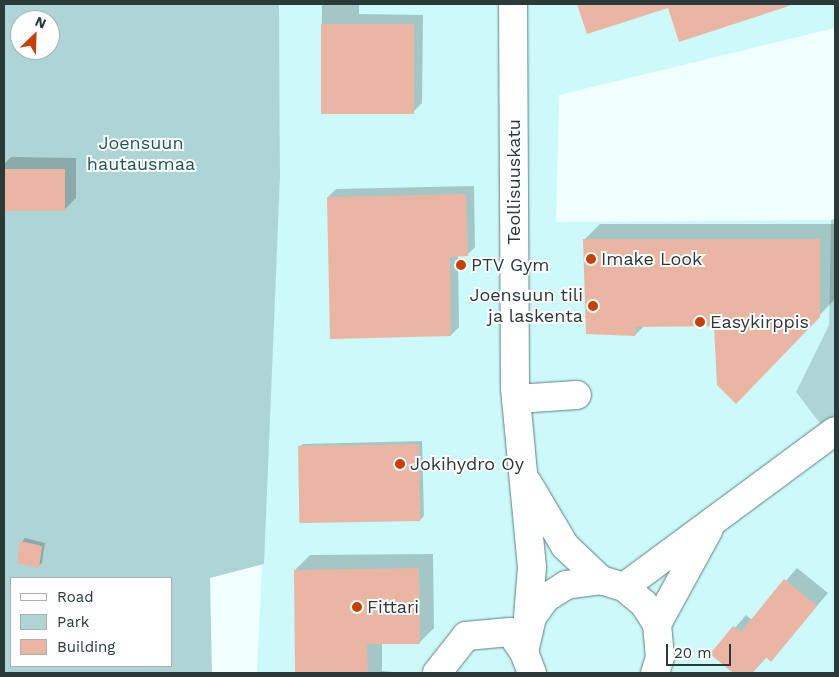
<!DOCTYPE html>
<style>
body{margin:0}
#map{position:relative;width:839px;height:677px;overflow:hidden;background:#f1ffff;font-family:"Work Sans",sans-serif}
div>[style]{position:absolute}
.built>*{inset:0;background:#ccf9f9}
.green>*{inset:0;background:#aed5d5}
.shadow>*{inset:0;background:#0003}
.building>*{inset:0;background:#ebb5a3;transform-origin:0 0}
.roads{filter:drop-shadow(0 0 1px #608080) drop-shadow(0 0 1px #608080)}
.minor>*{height:28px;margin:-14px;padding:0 14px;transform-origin:14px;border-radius:14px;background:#fff}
.dots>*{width:14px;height:14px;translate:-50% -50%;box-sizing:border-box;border:2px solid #fff;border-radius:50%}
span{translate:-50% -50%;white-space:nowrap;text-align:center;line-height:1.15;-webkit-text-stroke:4px #fff;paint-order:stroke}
.park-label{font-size:18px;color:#1d5757}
.street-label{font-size:18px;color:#2b3939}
.poi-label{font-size:18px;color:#2b3939}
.left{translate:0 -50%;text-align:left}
.right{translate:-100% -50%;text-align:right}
.frame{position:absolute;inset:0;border:5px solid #2b3939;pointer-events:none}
.legend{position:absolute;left:10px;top:577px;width:162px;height:90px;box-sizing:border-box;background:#fff;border:1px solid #aab0b0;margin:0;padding:6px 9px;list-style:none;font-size:15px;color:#2b3939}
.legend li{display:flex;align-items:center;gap:10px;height:25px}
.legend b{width:25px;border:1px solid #aab0b0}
.north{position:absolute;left:10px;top:10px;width:50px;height:50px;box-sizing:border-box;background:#fff;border:1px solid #aab0b0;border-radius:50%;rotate:24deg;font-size:14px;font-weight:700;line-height:20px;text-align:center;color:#2b3939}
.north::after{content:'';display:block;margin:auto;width:18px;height:22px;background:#c64000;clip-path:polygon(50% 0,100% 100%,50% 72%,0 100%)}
.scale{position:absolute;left:666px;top:644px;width:65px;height:22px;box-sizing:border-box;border:2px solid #2b3939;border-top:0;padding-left:6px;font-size:15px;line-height:18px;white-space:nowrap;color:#2b3939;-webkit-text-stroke:4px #fff;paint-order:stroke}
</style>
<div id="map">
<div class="built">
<i style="clip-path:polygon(279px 4px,835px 4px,835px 28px,559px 95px,556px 222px,831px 220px,829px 325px,796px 392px,835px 443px,835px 673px,257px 673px,280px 177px)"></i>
</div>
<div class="green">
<i style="clip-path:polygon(evenodd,4px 4px,279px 4px,280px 177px,264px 564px,210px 578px,212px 673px,4px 673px,4px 4px,20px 20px,50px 20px,50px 50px,20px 50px,20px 20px,4px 4px,11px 578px,171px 578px,171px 666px,11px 666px,11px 578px)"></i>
<i style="clip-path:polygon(835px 219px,835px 443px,796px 392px,829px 325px,831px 220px)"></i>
</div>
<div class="shadow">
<i style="clip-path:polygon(322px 4px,359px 4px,359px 14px,423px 15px,422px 103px,412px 113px,321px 112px)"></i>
<i style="clip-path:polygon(578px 4px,794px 4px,680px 40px,669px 6px,588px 33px)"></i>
<i style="clip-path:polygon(11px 157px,76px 158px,76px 198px,64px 210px,4px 210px,4px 164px)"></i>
<i style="clip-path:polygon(474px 186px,475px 247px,467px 255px,458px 255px,459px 327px,451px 335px,328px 197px,336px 189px)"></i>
<i style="clip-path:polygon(600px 224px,835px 224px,834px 300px,752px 387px,715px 325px,644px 326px,635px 335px,585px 239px)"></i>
<i style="clip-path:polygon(422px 441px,424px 516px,420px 520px,299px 447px,303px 444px)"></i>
<i style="clip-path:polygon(25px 538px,45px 543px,42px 563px,38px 566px,22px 542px)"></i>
<i style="clip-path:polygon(433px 554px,434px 628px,419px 643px,382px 643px,382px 671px,406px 673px,296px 673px,295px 570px,310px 555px)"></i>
<i style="clip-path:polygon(797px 568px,828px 593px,771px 660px,767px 657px,752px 673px,735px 673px,712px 654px,746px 615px,752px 620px)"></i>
</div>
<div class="building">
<i style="clip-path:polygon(577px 4px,786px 4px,786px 7px,679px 42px,668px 8px,587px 34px)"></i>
<i style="left:321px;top:24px;width:93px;height:90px"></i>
<i style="left:4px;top:169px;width:61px;height:42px"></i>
<i style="clip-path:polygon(466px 194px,468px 256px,450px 257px,451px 336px,330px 339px,327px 197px)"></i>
<i style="clip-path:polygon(583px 239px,820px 239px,820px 317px,736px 404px,717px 385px,714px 326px,636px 327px,635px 336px,586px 334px)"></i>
<i style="left:419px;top:444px;width:77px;height:121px;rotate:89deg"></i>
<i style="clip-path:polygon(20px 541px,42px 546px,39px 568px,17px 563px)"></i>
<i style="clip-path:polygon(419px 568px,420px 644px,367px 644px,368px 673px,295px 673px,294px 570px)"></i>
<i style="clip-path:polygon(784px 579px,817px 606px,771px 662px,766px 657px,752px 673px,733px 673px,710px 654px,733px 626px,741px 632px)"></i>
</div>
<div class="roads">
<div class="minor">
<i style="left:513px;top:4px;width:384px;rotate:89.7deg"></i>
<i style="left:515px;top:388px;width:180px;rotate:84.6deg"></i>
<i style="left:532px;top:567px;width:62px;rotate:94.6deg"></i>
<i style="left:516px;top:399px;width:61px;rotate:-3.8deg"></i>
<i style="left:527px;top:482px;width:74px;rotate:59.3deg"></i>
<i style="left:565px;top:546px;width:50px;rotate:43.4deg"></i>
<i style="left:624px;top:587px;width:262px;rotate:-36.5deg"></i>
<i style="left:657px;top:624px;width:108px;rotate:-61.3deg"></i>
<i style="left:437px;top:673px;width:47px;rotate:-51.9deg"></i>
<i style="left:466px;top:636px;width:44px;rotate:-5.2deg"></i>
<i style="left:510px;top:632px;width:24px;rotate:55deg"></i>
<i style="left:532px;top:673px;width:22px;rotate:-111deg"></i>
<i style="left:524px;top:652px;width:36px;rotate:-77deg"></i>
<i style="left:532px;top:617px;width:24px;rotate:-54deg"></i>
<i style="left:546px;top:598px;width:24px;rotate:-33deg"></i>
<i style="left:566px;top:585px;width:35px;rotate:-8deg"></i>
<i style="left:601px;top:580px;width:24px;rotate:17deg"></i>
<i style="left:624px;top:587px;width:26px;rotate:40deg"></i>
<i style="left:644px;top:604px;width:24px;rotate:57deg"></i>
<i style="left:657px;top:624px;width:33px;rotate:85deg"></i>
<i style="left:660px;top:657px;width:17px;rotate:107deg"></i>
</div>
</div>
<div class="dots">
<i style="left:591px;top:259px;background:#c64000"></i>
<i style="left:461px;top:265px;background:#c64000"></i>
<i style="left:593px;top:306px;background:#c64000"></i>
<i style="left:700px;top:322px;background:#c64000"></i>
<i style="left:400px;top:464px;background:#c64000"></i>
<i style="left:357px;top:607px;background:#c64000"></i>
</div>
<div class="park-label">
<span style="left:141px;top:154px">Joensuun<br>hautausmaa</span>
</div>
<div class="street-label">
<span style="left:514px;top:182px;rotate:-90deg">Teollisuuskatu</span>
</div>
<div class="poi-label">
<span class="left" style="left:601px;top:259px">Imake Look</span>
<span class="left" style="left:471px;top:265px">PTV Gym</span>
<span class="right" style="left:583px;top:306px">Joensuun tili<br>ja laskenta</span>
<span class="left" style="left:710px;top:322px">Easykirppis</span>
<span class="left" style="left:410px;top:464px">Jokihydro Oy</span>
<span class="left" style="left:367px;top:607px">Fittari</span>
</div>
<div class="frame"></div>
<ul class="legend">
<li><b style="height:6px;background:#fff"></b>Road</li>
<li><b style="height:14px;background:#aed5d5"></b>Park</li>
<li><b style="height:14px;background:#ebb5a3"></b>Building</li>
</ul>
<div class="north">N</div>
<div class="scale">20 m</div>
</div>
